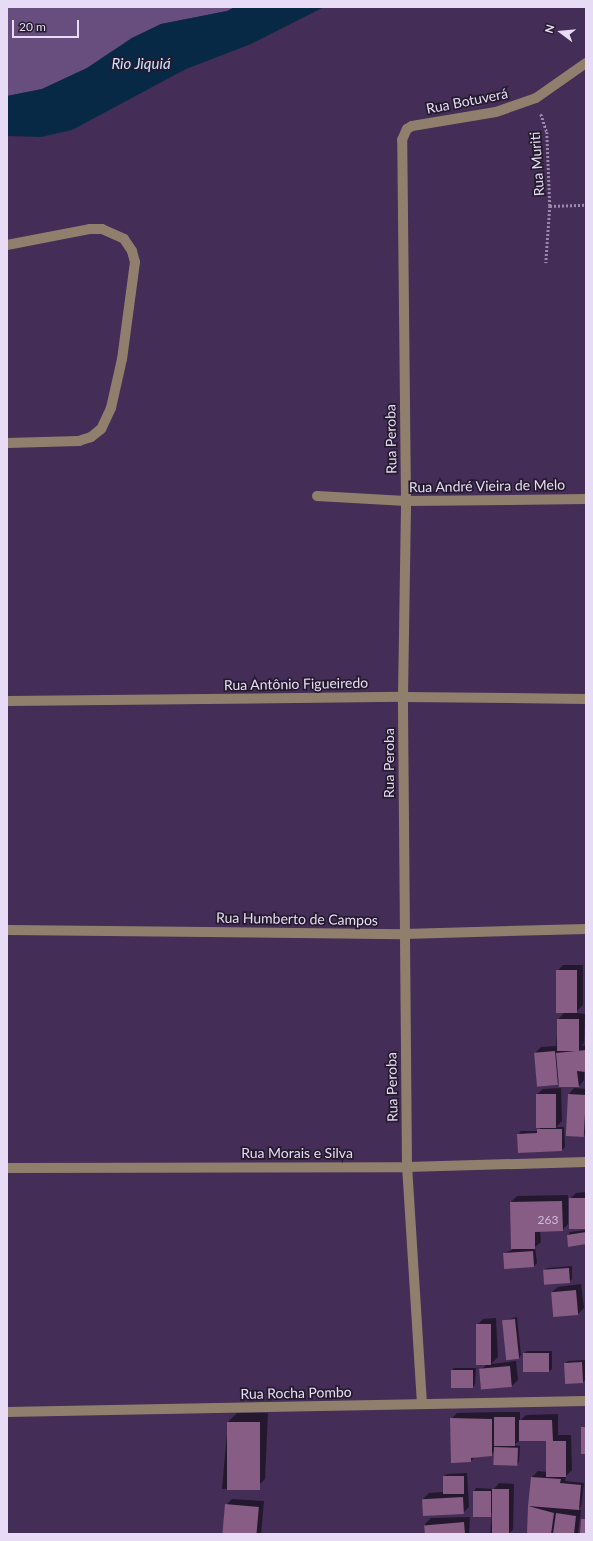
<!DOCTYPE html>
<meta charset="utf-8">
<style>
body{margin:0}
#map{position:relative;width:593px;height:1541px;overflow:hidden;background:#442d56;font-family:Lato,sans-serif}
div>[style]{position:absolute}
.green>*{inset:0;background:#674e7e}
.water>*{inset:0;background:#072946}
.shadow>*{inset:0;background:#0007}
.building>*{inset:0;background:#875c85;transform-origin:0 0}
.path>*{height:2.5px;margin-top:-1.25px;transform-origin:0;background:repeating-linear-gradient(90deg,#9b8aab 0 2px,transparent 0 4px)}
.minor>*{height:10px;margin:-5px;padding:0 5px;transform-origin:5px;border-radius:5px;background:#917f6e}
span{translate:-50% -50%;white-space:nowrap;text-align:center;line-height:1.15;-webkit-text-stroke:3.5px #251b2e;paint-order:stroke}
.number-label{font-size:12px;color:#d0bbd9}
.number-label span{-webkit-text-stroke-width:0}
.street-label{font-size:14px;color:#e8dbf5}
.water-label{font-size:15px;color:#cae4fd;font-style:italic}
.frame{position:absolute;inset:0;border:8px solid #e8dbf5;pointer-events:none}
.north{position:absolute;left:541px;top:12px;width:40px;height:40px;-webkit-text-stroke:3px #251b2e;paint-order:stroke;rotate:286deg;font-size:11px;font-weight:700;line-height:16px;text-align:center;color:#e8dbf5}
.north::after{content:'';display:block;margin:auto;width:14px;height:18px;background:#e8dbf5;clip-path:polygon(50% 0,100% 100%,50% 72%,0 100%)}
.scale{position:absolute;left:12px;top:20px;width:67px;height:18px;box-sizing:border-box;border:2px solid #e8dbf5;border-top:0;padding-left:5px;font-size:12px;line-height:14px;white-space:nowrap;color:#e8dbf5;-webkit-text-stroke:3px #251b2e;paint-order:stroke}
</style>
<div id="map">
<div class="green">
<i style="clip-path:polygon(7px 7px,235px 7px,227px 11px,161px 24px,132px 38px,87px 68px,42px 89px,7px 96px)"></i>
</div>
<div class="water">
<i style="clip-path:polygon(235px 7px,324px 7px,251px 44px,186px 69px,72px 130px,41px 137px,7px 136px,7px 96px,42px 89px,87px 68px,132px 38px,161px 24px,227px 11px)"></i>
</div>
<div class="shadow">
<i style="clip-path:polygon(563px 965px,583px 965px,583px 1005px,577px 1011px,571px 1012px,585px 1014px,584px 1043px,581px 1046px,586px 1045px,586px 1071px,584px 1071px,584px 1080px,579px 1086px,560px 1082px,557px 1084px,535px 1053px,541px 1047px,556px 1046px,558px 1019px,565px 1012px,557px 971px)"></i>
<i style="clip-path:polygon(561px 1088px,562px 1121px,556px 1127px,564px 1127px,565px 1147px,562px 1150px,518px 1134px,521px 1131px,538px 1131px,541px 1127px,537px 1094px,543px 1089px)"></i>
<i style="clip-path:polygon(574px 1088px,586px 1089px,585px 1136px,569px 1094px)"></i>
<i style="clip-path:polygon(586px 1192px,586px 1227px,570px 1199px,576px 1193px)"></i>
<i style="clip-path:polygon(568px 1195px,568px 1224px,562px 1230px,540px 1231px,541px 1242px,535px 1247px,537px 1263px,534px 1266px,504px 1253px,512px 1250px,511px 1202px,517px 1196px)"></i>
<i style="clip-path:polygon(586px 1230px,586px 1243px,568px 1235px,570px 1232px)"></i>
<i style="clip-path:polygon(572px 1266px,572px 1279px,569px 1282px,544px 1270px,547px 1268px)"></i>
<i style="clip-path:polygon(581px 1284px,584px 1308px,578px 1314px,552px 1292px,558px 1287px)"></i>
<i style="clip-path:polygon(517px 1317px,521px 1355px,519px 1358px,503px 1321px)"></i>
<i style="clip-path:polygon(496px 1318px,498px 1357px,491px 1364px,516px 1361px,518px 1380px,512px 1386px,480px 1371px,488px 1363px,477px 1325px,483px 1319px)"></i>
<i style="clip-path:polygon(527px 1351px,552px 1351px,552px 1369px,549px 1371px,524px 1353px)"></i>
<i style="clip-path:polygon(585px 1360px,586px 1379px,583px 1382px,566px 1383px,565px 1363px,568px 1361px)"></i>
<i style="clip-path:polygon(454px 1368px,476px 1368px,475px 1384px,473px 1387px,452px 1370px)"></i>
<i style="clip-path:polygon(501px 1412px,520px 1412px,520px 1421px,526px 1415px,558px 1414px,558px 1435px,571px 1435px,572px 1470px,566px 1476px,565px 1481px,584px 1483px,581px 1507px,578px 1510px,581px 1510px,578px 1534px,529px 1534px,532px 1477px,538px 1471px,547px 1472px,547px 1440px,520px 1440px,514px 1445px,520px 1446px,519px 1462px,516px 1465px,494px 1451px,491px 1455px,476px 1456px,471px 1461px,451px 1419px,457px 1413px)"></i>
<i style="clip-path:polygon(237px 1413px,268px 1413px,265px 1479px,256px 1488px,222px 1489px,228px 1422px)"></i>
<i style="clip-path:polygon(467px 1473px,469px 1507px,463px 1513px,423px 1499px,429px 1493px,444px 1492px,444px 1476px,447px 1474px)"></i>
<i style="clip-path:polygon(499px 1483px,514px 1484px,513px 1530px,508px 1534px,490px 1534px,492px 1513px,488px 1517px,474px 1491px,476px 1488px,494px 1489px)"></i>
<i style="clip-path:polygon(232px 1499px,264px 1501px,261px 1534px,223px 1534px,226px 1505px)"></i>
<i style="clip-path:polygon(470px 1517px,469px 1534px,425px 1534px,425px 1524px,431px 1518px)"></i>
</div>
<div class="building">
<i style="left:556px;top:970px;width:21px;height:43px"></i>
<i style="left:557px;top:1019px;width:22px;height:32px"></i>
<i style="clip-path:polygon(586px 1050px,586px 1072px,577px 1071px,579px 1087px,559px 1087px,556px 1053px)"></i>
<i style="left:555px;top:1051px;width:34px;height:21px;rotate:85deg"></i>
<i style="left:536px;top:1094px;width:20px;height:34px"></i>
<i style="left:568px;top:1094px;width:18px;height:42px;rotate:3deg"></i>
<i style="clip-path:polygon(537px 1129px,562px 1129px,562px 1151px,518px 1153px,517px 1134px,537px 1133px)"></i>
<i style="left:569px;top:1198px;width:17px;height:31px"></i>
<i style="clip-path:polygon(562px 1201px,563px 1231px,535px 1232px,535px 1249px,511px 1249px,510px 1202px)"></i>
<i style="clip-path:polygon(586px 1232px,586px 1244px,568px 1247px,567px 1235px)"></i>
<i style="left:533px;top:1251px;width:16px;height:30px;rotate:86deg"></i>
<i style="left:569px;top:1268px;width:15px;height:26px;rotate:86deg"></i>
<i style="left:576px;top:1290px;width:25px;height:25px;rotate:85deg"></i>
<i style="left:515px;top:1319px;width:40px;height:13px;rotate:84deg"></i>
<i style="left:476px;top:1324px;width:15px;height:41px"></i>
<i style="left:523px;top:1353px;width:26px;height:19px"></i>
<i style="left:582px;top:1362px;width:21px;height:18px;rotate:87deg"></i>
<i style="left:510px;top:1366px;width:21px;height:31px;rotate:85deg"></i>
<i style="left:451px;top:1370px;width:22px;height:18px"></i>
<i style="left:494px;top:1417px;width:21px;height:29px"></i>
<i style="clip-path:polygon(450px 1418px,492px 1419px,492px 1456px,471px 1458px,471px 1462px,451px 1463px)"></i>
<i style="clip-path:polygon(519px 1420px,552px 1420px,553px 1441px,566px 1441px,566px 1477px,546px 1477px,546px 1441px,519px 1441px)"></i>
<i style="left:227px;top:1422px;width:33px;height:68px"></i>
<i style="left:581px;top:1427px;width:5px;height:27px"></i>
<i style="left:494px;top:1447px;width:24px;height:18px;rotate:2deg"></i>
<i style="left:443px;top:1476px;width:21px;height:18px"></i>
<i style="clip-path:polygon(531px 1477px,561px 1479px,560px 1483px,581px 1485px,579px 1510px,528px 1506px,554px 1513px,551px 1534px,527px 1534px,528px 1506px)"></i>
<i style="left:492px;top:1489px;width:17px;height:45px"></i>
<i style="left:473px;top:1491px;width:18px;height:26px"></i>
<i style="left:463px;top:1497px;width:17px;height:41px;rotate:87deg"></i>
<i style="left:225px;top:1504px;width:34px;height:30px;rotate:5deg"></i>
<i style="clip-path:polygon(556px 1513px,576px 1516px,574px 1534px,553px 1534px)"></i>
<i style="clip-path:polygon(581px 1519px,586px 1519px,586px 1534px,580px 1534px)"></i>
<i style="left:464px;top:1522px;width:12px;height:40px;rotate:85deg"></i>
</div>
<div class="path">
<i style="left:541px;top:114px;width:19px;rotate:72deg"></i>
<i style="left:547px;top:132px;width:74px;rotate:87.7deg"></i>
<i style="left:550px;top:206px;width:57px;rotate:94deg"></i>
<i style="left:550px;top:206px;width:36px;rotate:-2deg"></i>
</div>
<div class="minor">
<i style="left:7px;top:245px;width:85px;rotate:-10.9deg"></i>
<i style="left:90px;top:229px;width:12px"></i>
<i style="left:102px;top:229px;width:24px;rotate:24deg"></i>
<i style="left:124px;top:239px;width:14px;rotate:56deg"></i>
<i style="left:132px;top:251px;width:11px;rotate:75deg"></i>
<i style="left:135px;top:262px;width:98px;rotate:97.6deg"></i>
<i style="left:122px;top:359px;width:50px;rotate:102.7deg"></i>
<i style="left:111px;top:408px;width:23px;rotate:115deg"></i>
<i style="left:101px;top:429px;width:13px;rotate:141deg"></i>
<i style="left:91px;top:437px;width:13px;rotate:162deg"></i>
<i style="left:79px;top:441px;width:72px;rotate:178.4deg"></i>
<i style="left:317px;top:496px;width:89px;rotate:3.2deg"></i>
<i style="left:406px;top:501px;width:180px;rotate:-0.6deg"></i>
<i style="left:7px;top:701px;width:396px;rotate:-0.6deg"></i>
<i style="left:403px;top:697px;width:183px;rotate:0.6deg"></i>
<i style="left:7px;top:930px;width:397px;rotate:0.6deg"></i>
<i style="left:404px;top:934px;width:182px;rotate:-1.6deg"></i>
<i style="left:7px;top:1168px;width:400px;rotate:-0.1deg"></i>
<i style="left:407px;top:1167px;width:179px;rotate:-1.6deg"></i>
<i style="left:422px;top:1404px;width:237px;rotate:-93.6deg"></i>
<i style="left:407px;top:1167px;width:470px;rotate:-90.5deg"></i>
<i style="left:403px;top:697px;width:196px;rotate:-89.1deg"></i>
<i style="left:406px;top:501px;width:361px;rotate:-90.6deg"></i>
<i style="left:402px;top:140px;width:12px;rotate:-66deg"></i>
<i style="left:407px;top:129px;width:6px;rotate:-31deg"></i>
<i style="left:412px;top:126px;width:85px;rotate:-9.5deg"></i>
<i style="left:496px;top:112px;width:42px;rotate:-19.3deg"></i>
<i style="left:536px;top:98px;width:61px;rotate:-35deg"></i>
<i style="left:7px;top:1412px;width:579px;rotate:-1.09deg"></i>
</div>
<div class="number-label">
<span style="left:548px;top:1220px">263</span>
</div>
<div class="street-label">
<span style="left:467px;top:101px;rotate:-11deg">Rua Botuverá</span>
<span style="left:537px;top:164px;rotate:-94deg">Rua Muriti</span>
<span style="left:391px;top:439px;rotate:-91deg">Rua Peroba</span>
<span style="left:487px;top:486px;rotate:-1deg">Rua André Vieira de Melo</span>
<span style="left:296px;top:684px;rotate:-1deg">Rua Antônio Figueiredo</span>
<span style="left:389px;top:763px;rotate:-90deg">Rua Peroba</span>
<span style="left:297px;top:919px;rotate:1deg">Rua Humberto de Campos</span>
<span style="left:392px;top:1087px;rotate:-91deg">Rua Peroba</span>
<span style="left:297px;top:1153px">Rua Morais e Silva</span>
<span style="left:296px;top:1393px;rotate:-1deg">Rua Rocha Pombo</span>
</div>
<div class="water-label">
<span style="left:141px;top:64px">Rio Jiquiá</span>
</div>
<div class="frame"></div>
<div class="north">N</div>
<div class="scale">20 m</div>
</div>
